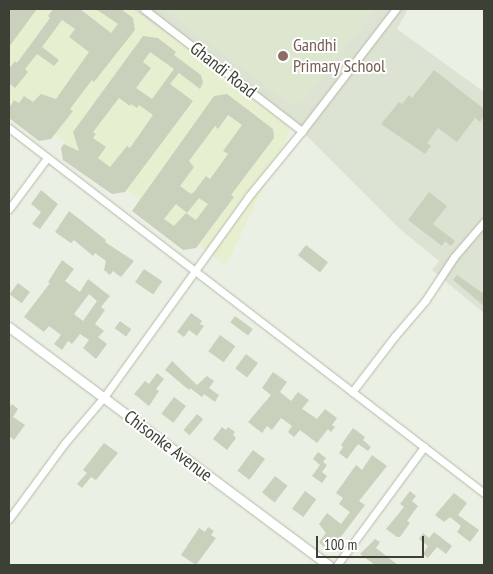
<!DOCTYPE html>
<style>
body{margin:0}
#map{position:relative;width:493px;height:574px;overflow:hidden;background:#ebf0e4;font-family:"PT Sans Narrow",sans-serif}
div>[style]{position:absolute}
.residential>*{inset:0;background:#dce3d3}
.commercial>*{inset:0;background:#e6f0d1}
.education>*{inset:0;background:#dde7d0}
.building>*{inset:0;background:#c9d0bb;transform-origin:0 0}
.roads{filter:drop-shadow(0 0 1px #b3baa8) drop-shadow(0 0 1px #b3baa8)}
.minor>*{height:7px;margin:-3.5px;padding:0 3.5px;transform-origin:3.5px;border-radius:3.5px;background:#fff}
.tertiary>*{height:9px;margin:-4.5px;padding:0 4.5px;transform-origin:4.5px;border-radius:4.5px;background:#fff}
.dots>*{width:14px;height:14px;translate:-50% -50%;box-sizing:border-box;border:2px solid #fff;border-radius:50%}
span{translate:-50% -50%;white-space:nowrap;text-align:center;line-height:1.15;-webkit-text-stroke:4px #fff;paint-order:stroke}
.education-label{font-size:18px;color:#785e54}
.left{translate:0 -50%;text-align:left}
.street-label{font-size:18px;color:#3d4135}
.frame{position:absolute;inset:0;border:10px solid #3d4135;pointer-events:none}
.scale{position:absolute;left:316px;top:536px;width:108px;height:22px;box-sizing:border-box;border:2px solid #3d4135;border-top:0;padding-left:6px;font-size:15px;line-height:18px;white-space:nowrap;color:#3d4135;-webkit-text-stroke:4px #fff;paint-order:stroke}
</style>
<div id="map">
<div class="residential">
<i style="clip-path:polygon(132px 9px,408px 9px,397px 29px,484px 92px,484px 313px,432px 270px,439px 261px,401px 230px,294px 123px)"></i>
</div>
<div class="commercial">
<i style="clip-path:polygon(9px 9px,132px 9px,294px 123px,226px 266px,9px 100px)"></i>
</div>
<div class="education">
<i style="clip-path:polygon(163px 9px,376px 9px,303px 102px,290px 104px)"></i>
</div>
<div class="building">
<i style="clip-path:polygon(9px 9px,37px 9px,9px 47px)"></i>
<i style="clip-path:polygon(53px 9px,80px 9px,111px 33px,118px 24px,96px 9px,121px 9px,133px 18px,135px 30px,94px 82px,92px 80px,70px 109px,73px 111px,51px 139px,39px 141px,9px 118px,9px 108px,14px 100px,19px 103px,24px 96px,33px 102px,41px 94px,56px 99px,89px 52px,69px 37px,75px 29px,62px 20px,42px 47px,59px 60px,54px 66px,37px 54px,25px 69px,28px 72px,15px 88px,9px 83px,9px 69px,15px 61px,17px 63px,50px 18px,48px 16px)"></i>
<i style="clip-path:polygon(evenodd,143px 36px,158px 38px,176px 52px,174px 55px,201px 75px,203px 83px,200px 89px,179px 73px,170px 84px,193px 101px,125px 192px,112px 194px,63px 160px,61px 148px,64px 144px,79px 151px,73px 132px,143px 36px,150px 52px,174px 69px,152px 99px,136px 88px,151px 68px,143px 62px,150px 52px,143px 36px,119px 98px,130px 106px,131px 104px,137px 108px,139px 105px,153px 115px,130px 148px,127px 146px,110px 167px,98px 158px,106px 147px,93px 138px,96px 134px,93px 132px,119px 98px)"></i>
<i style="clip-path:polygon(434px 70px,484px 109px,484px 116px,480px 122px,475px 118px,457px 142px,438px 128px,427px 143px,431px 146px,425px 154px,381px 124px,399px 102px,402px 104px,409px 95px,412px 98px)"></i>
<i style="clip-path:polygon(evenodd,227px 94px,273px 129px,274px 138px,231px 195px,234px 197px,196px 248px,183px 250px,132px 211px,214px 96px,227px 94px,228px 115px,242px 125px,223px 151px,228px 154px,210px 179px,206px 176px,194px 192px,191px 194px,180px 186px,194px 167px,189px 161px,215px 126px,218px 129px,228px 115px,227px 94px,199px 198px,208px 204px,196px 220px,186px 213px,174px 226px,164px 219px,176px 204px,187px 213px,199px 198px)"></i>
<i style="clip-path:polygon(41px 190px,58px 204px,40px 229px,32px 224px,41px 212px,31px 204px)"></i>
<i style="clip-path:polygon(429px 192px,447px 206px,433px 224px,455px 241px,451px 246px,445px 241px,442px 246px,408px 220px)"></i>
<i style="clip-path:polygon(69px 211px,106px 240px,105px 242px,134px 261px,121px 277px,113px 271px,110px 275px,104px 270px,106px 261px,95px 253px,93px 256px,74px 240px,71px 243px,55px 232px)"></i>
<i style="left:306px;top:245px;width:28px;height:13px;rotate:38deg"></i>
<i style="clip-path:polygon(evenodd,62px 260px,74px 269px,65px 281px,80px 292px,88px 279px,110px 296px,101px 307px,105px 310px,95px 324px,104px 331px,98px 337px,107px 344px,96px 359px,83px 348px,89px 340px,80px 334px,72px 344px,68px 341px,62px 350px,54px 344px,61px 335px,49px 326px,44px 332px,24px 317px,50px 283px,48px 282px,62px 260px,89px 294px,97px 301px,83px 321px,74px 314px,89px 294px)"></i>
<i style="left:144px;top:269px;width:22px;height:16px;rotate:34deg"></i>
<i style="clip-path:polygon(457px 275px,484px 294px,484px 306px,453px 280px)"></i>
<i style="left:18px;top:283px;width:15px;height:14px;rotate:37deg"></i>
<i style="clip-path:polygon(191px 313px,202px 321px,200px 324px,204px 326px,197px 336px,189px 330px,184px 337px,177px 332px)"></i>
<i style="left:235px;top:316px;width:22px;height:8px;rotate:36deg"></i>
<i style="left:120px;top:321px;width:14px;height:9px;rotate:36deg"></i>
<i style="left:220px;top:335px;width:19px;height:20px;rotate:36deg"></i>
<i style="left:246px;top:354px;width:15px;height:18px;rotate:37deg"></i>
<i style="clip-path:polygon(172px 361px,197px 385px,207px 376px,214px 381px,209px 388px,219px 395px,215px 402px,204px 394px,202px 397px,190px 388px,189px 390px,165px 370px)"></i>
<i style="clip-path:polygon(273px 372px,287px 382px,280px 392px,291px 401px,298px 392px,309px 400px,302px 409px,304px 410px,317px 419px,325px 409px,337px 418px,332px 425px,335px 427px,331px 432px,328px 429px,317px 443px,300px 430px,294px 437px,288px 432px,292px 426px,281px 418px,272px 430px,267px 426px,262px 433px,248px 422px,271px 395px,262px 388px)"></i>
<i style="clip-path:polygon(157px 373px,164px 379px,156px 389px,159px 391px,149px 406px,134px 394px,145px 381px,149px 384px)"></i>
<i style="left:174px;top:397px;width:15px;height:21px;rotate:37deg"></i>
<i style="clip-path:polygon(12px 404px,18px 409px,13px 417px,25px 425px,14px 440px,9px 436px,9px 408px)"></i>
<i style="left:197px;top:414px;width:8px;height:21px;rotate:40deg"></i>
<i style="clip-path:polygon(222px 427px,226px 430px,228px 427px,235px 432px,233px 435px,236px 438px,227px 450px,213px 439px)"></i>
<i style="clip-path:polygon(353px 428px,365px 437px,363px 440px,371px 447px,368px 451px,358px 444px,347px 459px,339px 453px,343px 447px,341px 445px)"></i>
<i style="clip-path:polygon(104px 443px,118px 453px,96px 480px,91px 477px,82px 488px,77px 484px,87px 473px,83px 470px)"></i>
<i style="left:253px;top:450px;width:15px;height:26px;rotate:37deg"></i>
<i style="clip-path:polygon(318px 452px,326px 458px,323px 462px,327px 465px,322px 472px,327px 476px,322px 483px,312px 476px,320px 465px,313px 459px)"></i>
<i style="clip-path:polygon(372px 455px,387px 466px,359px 501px,365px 505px,337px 542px,332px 538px,324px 547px,319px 542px,326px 533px,319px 524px,327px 513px,341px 524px,350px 512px,339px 504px,343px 498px,336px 493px,356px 465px,362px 470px)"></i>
<i style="left:275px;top:476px;width:16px;height:21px;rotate:38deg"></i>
<i style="left:305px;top:491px;width:14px;height:22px;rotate:36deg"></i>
<i style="clip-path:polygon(410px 491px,416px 496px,412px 501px,418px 506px,407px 521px,410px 523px,400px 537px,397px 537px,386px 529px,404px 507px,400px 504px)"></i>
<i style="clip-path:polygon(454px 493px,467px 503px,458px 515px,479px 530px,470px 542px,457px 532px,461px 526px,450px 517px,444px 522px,435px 515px)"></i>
<i style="clip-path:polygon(208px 527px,214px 531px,211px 535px,216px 538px,196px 565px,181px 555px,199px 528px,205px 532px)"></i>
<i style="clip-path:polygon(434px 532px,452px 546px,446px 554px,437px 547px,428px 558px,423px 554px,428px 546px,419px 539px,423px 533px,429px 538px)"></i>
<i style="clip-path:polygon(375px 539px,380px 542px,376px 548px,398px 565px,375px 565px,360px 554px)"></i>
</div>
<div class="roads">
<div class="minor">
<i style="left:144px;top:9px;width:200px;rotate:37.7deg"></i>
<i style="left:9px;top:128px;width:599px;rotate:37.54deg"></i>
<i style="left:9px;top:209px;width:64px;rotate:-53.3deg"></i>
<i style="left:352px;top:392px;width:71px;rotate:-52.5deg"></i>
<i style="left:395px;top:336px;width:46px;rotate:-49.4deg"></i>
<i style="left:425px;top:301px;width:53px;rotate:-56.6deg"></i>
<i style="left:454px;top:257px;width:46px;rotate:-49.4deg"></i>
<i style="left:9px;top:519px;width:93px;rotate:-53.7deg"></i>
<i style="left:64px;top:444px;width:62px;rotate:-49.6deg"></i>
<i style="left:104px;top:397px;width:246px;rotate:-54.2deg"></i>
<i style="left:248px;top:197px;width:85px;rotate:-50.7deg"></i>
<i style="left:302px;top:131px;width:154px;rotate:-52.4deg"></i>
<i style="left:337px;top:565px;width:147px;rotate:-53.6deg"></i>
</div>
<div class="tertiary">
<i style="left:9px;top:327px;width:398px;rotate:36.7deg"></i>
</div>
</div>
<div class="dots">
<i style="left:283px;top:56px;background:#8d6e63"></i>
</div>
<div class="education-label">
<span class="left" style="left:293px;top:56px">Gandhi<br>Primary School</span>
</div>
<div class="street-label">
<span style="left:223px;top:70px;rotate:38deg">Ghandi Road</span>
<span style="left:168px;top:446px;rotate:37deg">Chisonke Avenue</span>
</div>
<div class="frame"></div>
<div class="scale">100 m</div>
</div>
